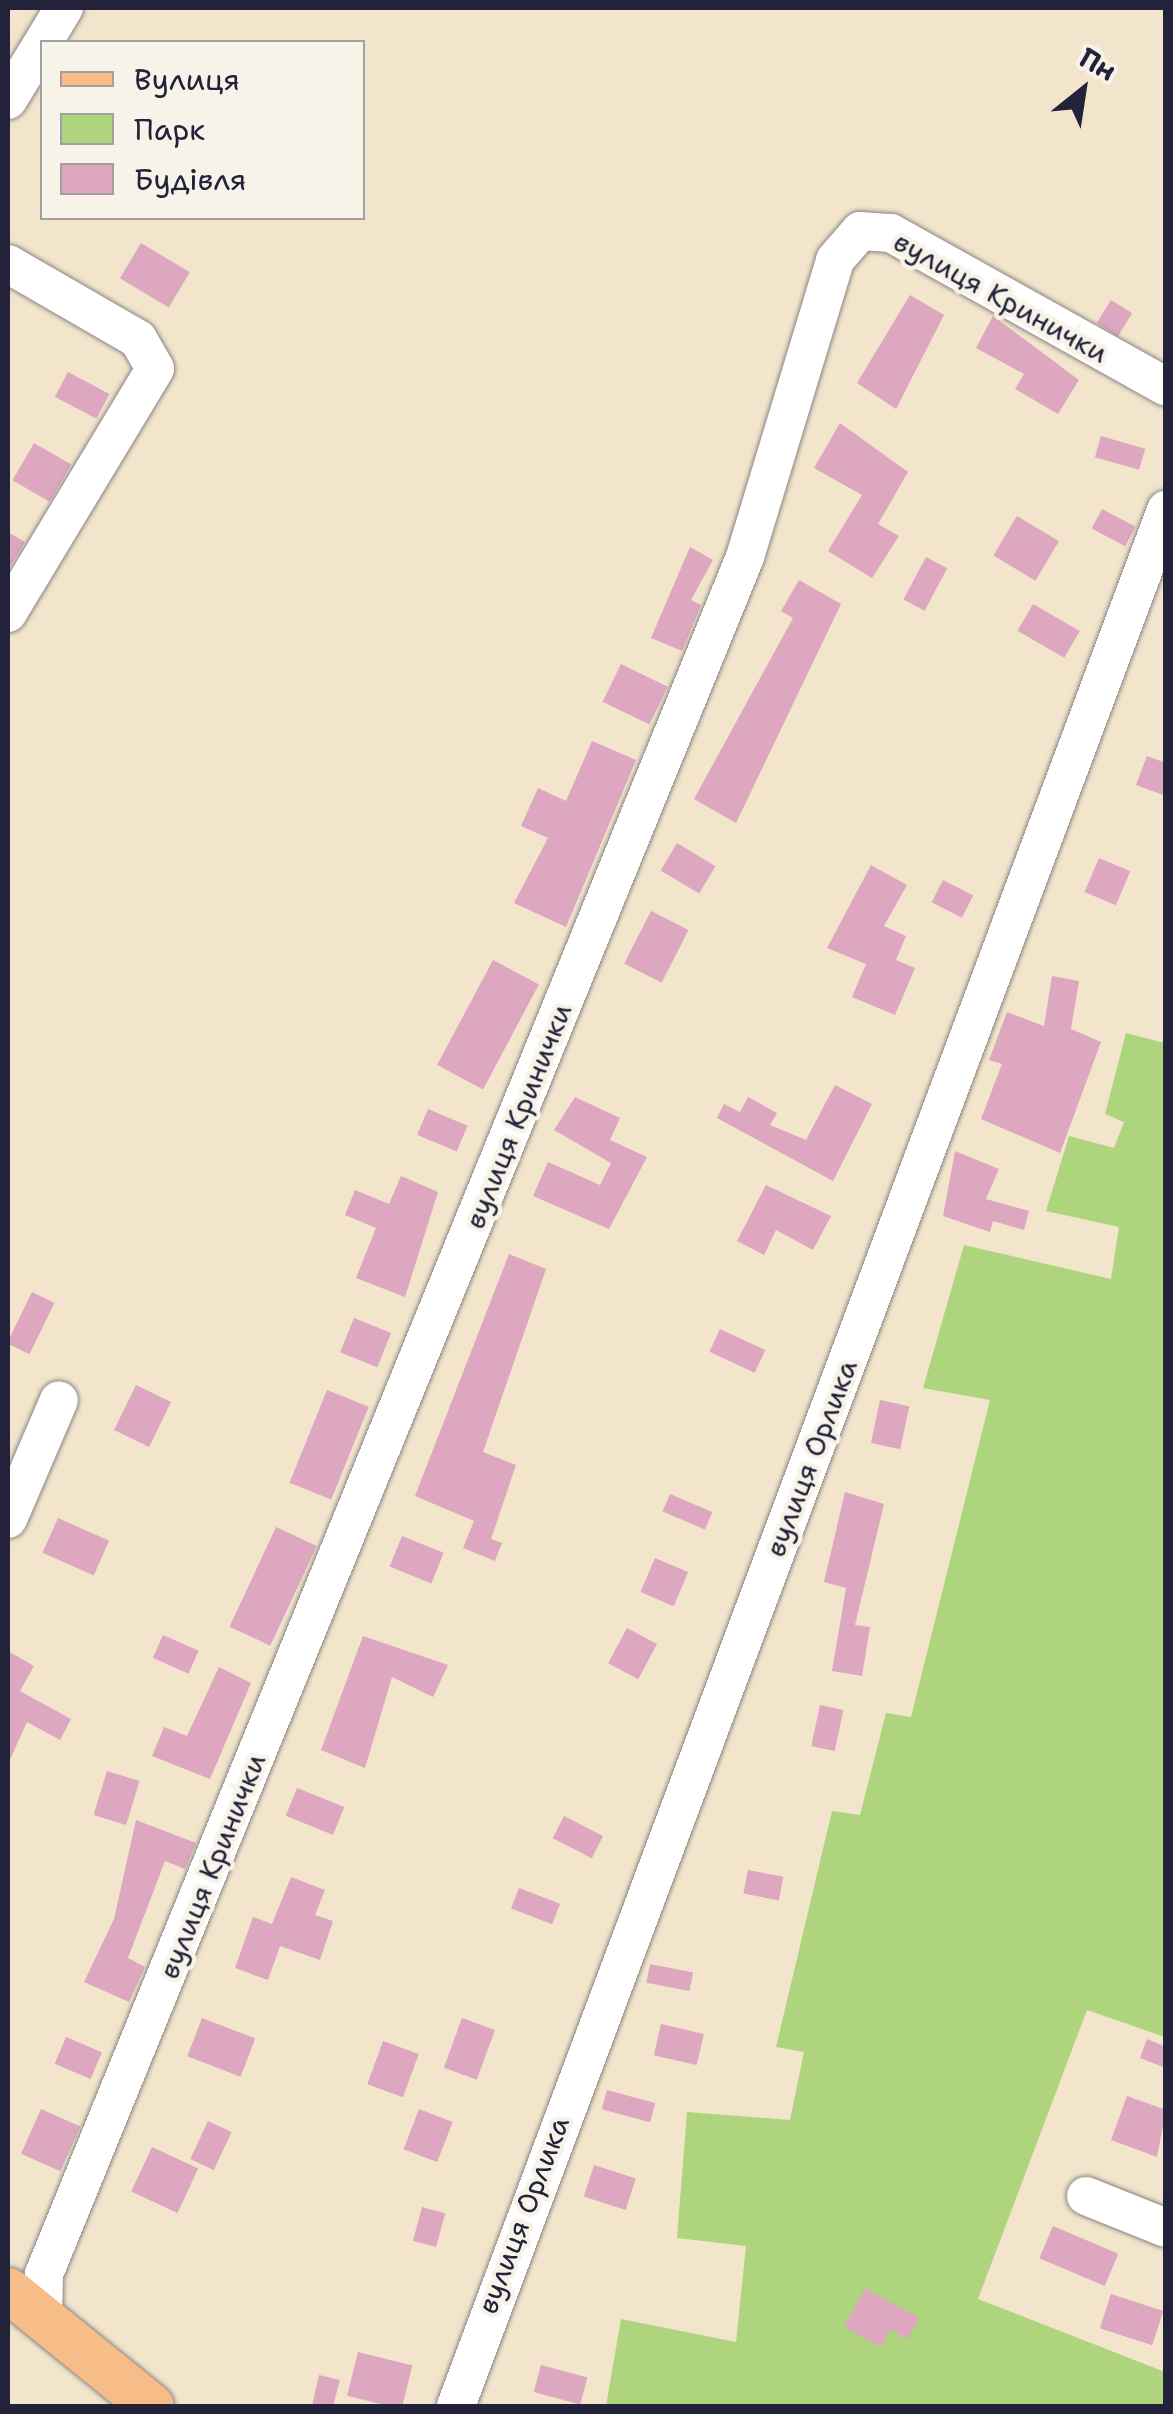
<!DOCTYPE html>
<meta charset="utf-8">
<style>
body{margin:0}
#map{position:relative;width:1173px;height:2414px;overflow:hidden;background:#f2e5cc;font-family:"Shantell Sans",sans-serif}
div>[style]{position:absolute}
.green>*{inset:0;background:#aed47e}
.building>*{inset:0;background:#dca7bf;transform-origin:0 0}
.roads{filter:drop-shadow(0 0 2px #8a8484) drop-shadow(0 0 2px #8a8484)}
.minor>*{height:38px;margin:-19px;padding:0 19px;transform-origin:19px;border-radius:19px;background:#fff}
.major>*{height:45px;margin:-22.5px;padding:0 22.5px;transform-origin:22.5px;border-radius:22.5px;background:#f7bd88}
span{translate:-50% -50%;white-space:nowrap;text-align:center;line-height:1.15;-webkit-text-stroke:9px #f7f3e8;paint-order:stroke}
.street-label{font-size:28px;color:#22223b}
.frame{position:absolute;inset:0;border:10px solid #22223b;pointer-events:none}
.legend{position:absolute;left:40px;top:40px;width:325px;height:180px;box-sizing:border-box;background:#f7f3e8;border:2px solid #a29fa3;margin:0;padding:12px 18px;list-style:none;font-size:30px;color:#22223b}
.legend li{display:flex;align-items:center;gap:20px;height:50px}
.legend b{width:50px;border:2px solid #a29fa3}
.north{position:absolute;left:1033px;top:40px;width:100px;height:100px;-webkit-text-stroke:8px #f7f3e8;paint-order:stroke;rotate:30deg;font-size:28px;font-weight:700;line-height:40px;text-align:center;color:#22223b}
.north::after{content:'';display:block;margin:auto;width:35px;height:45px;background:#22223b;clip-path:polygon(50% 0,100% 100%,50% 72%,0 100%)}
</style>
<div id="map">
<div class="green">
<i style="clip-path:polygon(1126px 1033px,1165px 1043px,1165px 2037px,1087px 2010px,978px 2299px,1165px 2372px,1165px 2406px,606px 2406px,621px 2319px,736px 2342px,746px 2246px,677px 2238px,687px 2112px,790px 2120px,804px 2052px,776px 2047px,832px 1811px,860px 1815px,886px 1713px,911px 1717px,990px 1400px,923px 1388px,964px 1245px,1111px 1279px,1119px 1227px,1046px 1211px,1069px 1136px,1114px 1148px,1124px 1122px,1105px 1114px)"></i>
</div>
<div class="building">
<i style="left:141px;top:243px;width:57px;height:41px;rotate:31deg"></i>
<i style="clip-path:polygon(910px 295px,944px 315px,896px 409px,857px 383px)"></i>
<i style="left:1111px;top:300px;width:25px;height:27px;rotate:32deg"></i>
<i style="clip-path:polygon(993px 316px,1079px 380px,1058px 414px,1015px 389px,1024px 374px,976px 348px)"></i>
<i style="left:68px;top:372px;width:47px;height:28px;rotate:28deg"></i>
<i style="clip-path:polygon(840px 423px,908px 472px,878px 524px,899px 536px,872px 578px,828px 551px,862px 495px,814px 468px)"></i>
<i style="left:1101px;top:436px;width:46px;height:22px;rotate:16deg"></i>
<i style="left:34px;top:443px;width:43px;height:43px;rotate:30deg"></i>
<i style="left:1102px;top:509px;width:38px;height:22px;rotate:28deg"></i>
<i style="left:1017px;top:516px;width:49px;height:46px;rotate:31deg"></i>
<i style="clip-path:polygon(8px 532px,25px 542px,8px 570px)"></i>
<i style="clip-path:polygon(690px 547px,713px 560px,691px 600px,701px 605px,682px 651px,651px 638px)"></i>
<i style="left:926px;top:557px;width:24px;height:48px;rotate:28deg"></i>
<i style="clip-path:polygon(799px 580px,841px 604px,736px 823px,694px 799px,793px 618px,781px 611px)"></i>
<i style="left:1033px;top:604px;width:54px;height:31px;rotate:30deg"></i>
<i style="left:621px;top:664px;width:52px;height:42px;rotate:26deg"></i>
<i style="clip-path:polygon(592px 741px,636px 760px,566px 927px,514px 903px,548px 838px,521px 826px,538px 788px,566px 801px)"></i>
<i style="clip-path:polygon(1147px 756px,1166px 763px,1166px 796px,1136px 785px)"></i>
<i style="left:677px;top:843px;width:45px;height:32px;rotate:31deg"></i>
<i style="left:1099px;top:858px;width:34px;height:37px;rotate:23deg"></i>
<i style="clip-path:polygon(871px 865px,907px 885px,884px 926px,906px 936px,896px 960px,915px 968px,895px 1015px,852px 997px,866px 964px,827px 948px)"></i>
<i style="left:943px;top:880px;width:34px;height:25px;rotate:27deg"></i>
<i style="left:651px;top:911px;width:42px;height:59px;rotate:27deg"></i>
<i style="left:493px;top:960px;width:52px;height:119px;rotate:28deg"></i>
<i style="clip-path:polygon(1052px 976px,1079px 981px,1071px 1029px,1101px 1042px,1060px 1153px,981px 1119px,1002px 1064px,989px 1060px,1007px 1012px,1044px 1026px)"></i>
<i style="clip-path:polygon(835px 1085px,872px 1104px,833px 1181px,717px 1118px,724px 1104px,740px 1112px,748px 1097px,777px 1113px,770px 1125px,806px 1140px)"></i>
<i style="clip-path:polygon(575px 1097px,620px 1118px,610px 1140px,647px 1157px,609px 1229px,533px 1196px,548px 1162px,600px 1185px,611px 1163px,554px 1130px)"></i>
<i style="left:428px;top:1109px;width:43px;height:28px;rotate:23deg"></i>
<i style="clip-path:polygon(955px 1151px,999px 1169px,986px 1199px,1029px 1211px,1024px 1230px,993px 1221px,990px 1232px,943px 1216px)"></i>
<i style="clip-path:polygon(401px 1176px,438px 1192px,405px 1297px,356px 1278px,376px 1228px,345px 1215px,355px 1190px,389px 1204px)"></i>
<i style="clip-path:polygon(766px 1185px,831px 1216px,813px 1250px,776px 1230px,764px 1255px,737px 1241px)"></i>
<i style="clip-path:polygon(509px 1254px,546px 1269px,483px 1452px,516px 1465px,491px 1539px,502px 1543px,495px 1561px,463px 1548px,474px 1521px,415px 1496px)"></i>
<i style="left:32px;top:1292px;width:25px;height:57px;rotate:26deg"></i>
<i style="left:354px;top:1318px;width:40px;height:37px;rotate:22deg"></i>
<i style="left:720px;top:1329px;width:50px;height:25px;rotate:25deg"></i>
<i style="left:136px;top:1385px;width:39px;height:50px;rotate:26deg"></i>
<i style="left:327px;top:1390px;width:45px;height:100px;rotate:22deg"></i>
<i style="left:880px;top:1400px;width:30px;height:44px;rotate:12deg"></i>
<i style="clip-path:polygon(845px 1492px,884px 1504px,855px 1625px,870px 1627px,862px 1676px,832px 1671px,846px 1588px,824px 1582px)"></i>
<i style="left:670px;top:1494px;width:46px;height:19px;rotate:23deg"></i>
<i style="left:58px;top:1518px;width:56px;height:38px;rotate:24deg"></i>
<i style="left:276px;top:1527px;width:45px;height:110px;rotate:25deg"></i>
<i style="left:402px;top:1536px;width:45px;height:33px;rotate:22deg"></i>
<i style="left:655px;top:1558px;width:36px;height:37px;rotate:23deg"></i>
<i style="left:627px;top:1628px;width:34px;height:40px;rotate:28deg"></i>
<i style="left:163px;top:1635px;width:39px;height:25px;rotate:24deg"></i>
<i style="clip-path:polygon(363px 1636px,448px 1665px,433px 1697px,392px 1677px,365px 1768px,321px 1750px)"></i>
<i style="clip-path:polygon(8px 1651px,34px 1666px,20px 1691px,71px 1719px,60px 1740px,27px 1722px,8px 1764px)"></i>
<i style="clip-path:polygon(219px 1667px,251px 1683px,210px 1779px,152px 1756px,164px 1727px,187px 1736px)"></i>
<i style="left:820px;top:1705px;width:24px;height:42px;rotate:12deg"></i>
<i style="left:107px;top:1771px;width:34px;height:46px;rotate:17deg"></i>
<i style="left:297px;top:1788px;width:51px;height:30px;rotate:22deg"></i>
<i style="left:564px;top:1816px;width:44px;height:25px;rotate:27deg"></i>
<i style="clip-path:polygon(136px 1820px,196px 1843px,185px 1869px,165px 1861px,128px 1958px,145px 1967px,129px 2002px,84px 1982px,114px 1919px)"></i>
<i style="left:748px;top:1870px;width:36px;height:24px;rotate:11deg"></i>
<i style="clip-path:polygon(291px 1877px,325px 1890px,315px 1915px,333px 1921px,320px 1960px,280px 1946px,268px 1980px,235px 1968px,253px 1917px,272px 1924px)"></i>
<i style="left:519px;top:1888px;width:44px;height:22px;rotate:21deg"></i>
<i style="left:650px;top:1964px;width:44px;height:19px;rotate:11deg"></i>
<i style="left:202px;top:2018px;width:57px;height:41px;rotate:21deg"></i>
<i style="left:462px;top:2018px;width:35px;height:53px;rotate:20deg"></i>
<i style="left:661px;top:2024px;width:44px;height:32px;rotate:13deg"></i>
<i style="left:66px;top:2037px;width:39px;height:29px;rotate:23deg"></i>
<i style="clip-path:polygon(1147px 2039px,1166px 2047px,1166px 2068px,1140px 2058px)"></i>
<i style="left:383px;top:2041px;width:38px;height:46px;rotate:20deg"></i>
<i style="left:607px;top:2090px;width:50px;height:20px;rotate:15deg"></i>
<i style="clip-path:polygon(1127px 2096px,1166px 2110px,1157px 2157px,1111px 2140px)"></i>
<i style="left:41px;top:2109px;width:43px;height:49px;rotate:24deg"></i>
<i style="left:419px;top:2109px;width:36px;height:43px;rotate:21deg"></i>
<i style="left:208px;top:2121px;width:26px;height:42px;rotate:25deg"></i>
<i style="left:152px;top:2147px;width:51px;height:49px;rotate:25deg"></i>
<i style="left:594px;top:2165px;width:44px;height:33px;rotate:18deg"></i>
<i style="left:422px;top:2207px;width:24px;height:35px;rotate:15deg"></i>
<i style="left:1053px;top:2226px;width:71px;height:35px;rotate:23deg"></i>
<i style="clip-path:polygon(865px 2288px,919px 2318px,908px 2339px,890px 2329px,881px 2347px,844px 2327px)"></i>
<i style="left:1111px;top:2294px;width:55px;height:36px;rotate:18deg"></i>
<i style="left:358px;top:2352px;width:56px;height:45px;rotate:14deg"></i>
<i style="left:541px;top:2365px;width:48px;height:28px;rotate:15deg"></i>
<i style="clip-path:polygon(319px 2375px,340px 2380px,333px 2406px,312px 2406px)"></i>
</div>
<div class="roads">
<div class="minor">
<i style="left:8px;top:100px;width:108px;rotate:-58.7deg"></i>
<i style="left:8px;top:264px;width:150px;rotate:30deg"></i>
<i style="left:138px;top:339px;width:34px;rotate:60deg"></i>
<i style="left:155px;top:369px;width:285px;rotate:121.1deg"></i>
<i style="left:8px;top:1519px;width:129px;rotate:-66.8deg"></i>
<i style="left:1086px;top:2196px;width:86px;rotate:21.8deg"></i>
<i style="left:43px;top:2321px;width:47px;rotate:-88.8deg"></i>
<i style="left:44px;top:2274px;width:1855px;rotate:-67.79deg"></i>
<i style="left:745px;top:557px;width:310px;rotate:-73.1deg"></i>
<i style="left:835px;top:260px;width:38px;rotate:-49deg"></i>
<i style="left:860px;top:231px;width:31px;rotate:4deg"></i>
<i style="left:891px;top:233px;width:315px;rotate:29.2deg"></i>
<i style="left:456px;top:2406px;width:2025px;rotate:-69.47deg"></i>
</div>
<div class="major">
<i style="left:8px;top:2290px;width:184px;rotate:39deg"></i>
</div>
</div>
<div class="street-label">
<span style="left:1001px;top:297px;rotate:29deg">вулиця Кринички</span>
<span style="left:518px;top:1116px;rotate:-68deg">вулиця Кринички</span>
<span style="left:811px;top:1458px;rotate:-69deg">вулиця Орлика</span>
<span style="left:212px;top:1866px;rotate:-68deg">вулиця Кринички</span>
<span style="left:523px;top:2215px;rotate:-69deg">вулиця Орлика</span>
</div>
<div class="frame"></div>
<ul class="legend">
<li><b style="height:12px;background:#f7bd88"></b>Вулиця</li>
<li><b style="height:28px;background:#aed47e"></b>Парк</li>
<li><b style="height:28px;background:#dca7bf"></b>Будівля</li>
</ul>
<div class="north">Пн</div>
</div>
